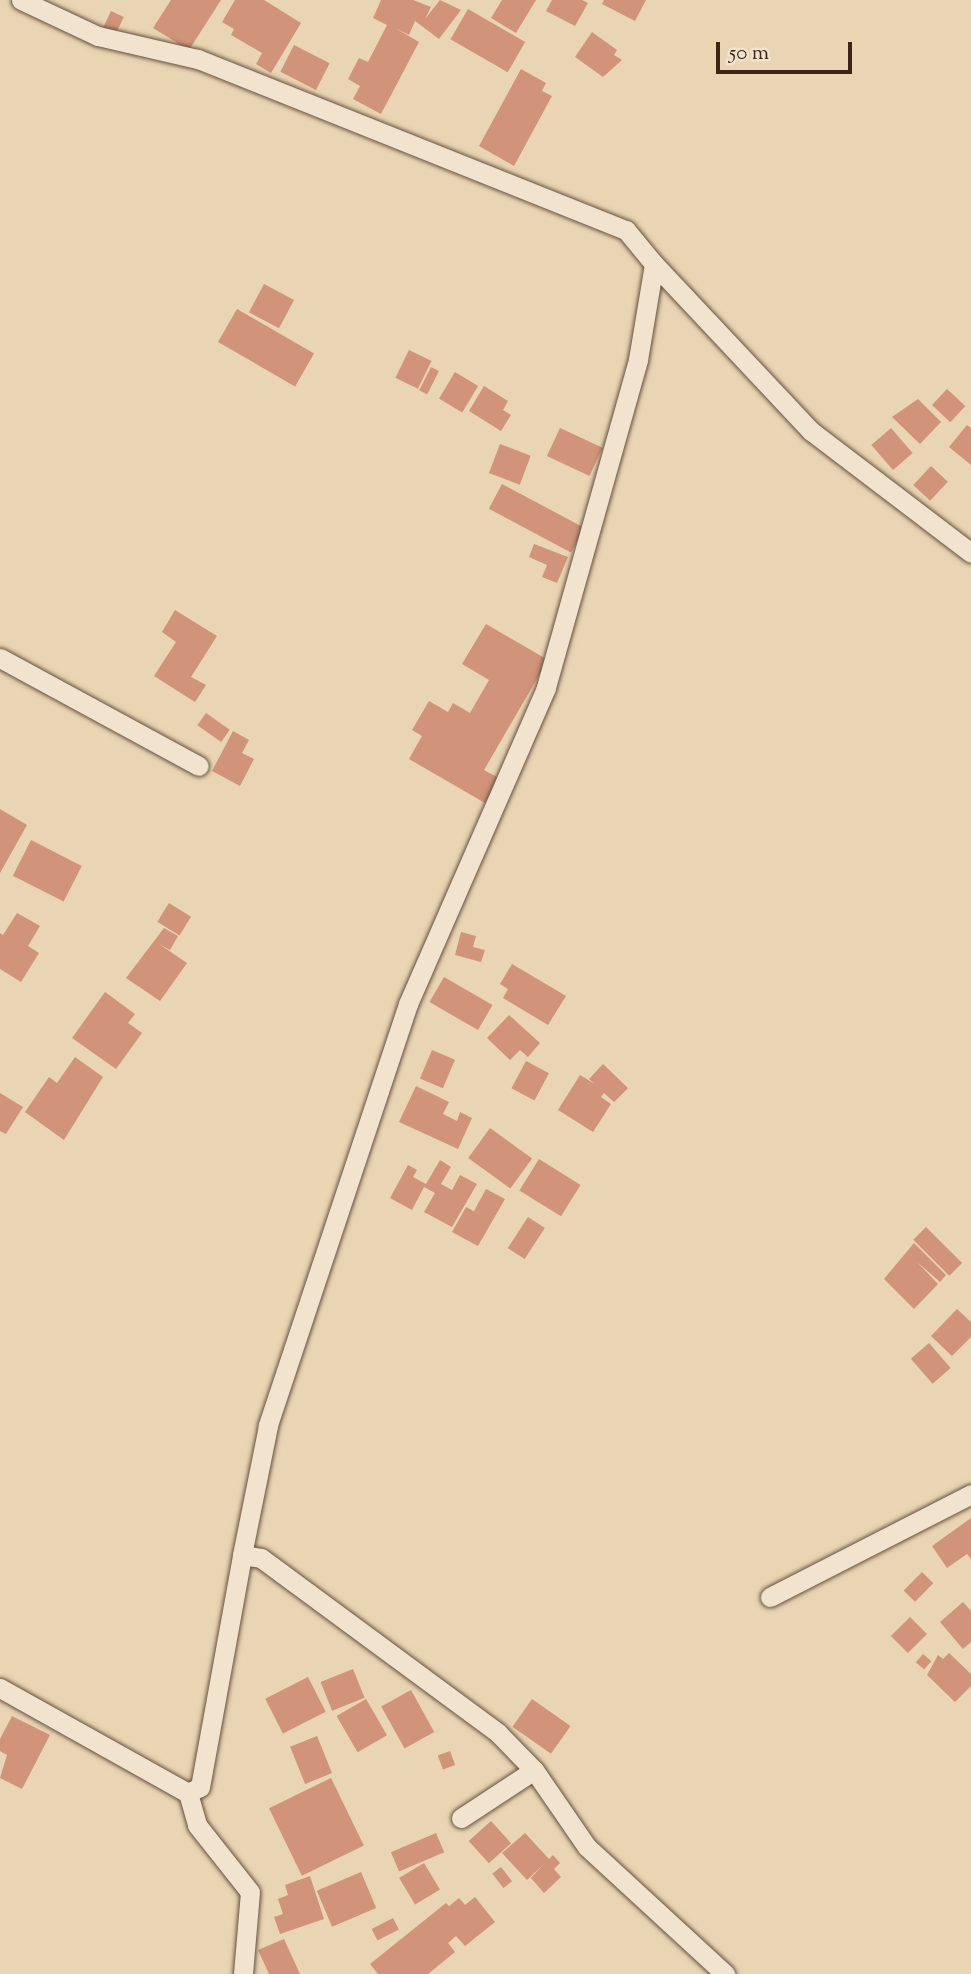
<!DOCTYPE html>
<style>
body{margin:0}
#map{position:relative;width:971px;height:1974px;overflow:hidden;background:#e9d4b3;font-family:"Sorts Mill Goudy",serif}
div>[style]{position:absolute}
.building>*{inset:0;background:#d19379;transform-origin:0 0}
.roads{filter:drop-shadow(0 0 2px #66513e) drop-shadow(0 0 2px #66513e)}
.minor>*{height:19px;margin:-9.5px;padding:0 9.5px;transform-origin:9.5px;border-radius:9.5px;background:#f1e3ce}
span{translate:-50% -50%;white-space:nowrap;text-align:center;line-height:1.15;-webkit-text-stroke:6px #f1e3ce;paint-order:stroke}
.scale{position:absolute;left:716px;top:42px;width:136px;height:32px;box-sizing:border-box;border:4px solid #3b2517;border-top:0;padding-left:9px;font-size:21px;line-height:24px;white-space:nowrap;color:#3b2517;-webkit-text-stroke:5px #f1e3ce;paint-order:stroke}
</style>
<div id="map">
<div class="building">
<i style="clip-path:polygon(171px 0,221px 0,189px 50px,153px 28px)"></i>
<i style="clip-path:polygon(235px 0,264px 0,301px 23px,271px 73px,256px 64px,262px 53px,231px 35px,234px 29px,222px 22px)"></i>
<i style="clip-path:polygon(381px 0,413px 0,431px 7px,425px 19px,440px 0,461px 10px,439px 39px,415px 21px,409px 35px,395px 28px,419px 42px,381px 114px,353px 99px,360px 86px,348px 79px,359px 58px,368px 62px,387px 25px,373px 18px)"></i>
<i style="clip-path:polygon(502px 0,536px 0,516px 33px,491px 18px)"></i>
<i style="clip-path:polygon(552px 0,582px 0,588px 3px,575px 26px,546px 11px)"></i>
<i style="clip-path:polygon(604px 0,646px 0,635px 21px,602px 4px)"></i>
<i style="left:468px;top:9px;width:66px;height:35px;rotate:30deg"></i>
<i style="left:111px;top:11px;width:14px;height:18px;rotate:25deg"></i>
<i style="clip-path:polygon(592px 32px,617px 50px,614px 55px,622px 60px,603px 77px,575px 57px)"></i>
<i style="left:294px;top:45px;width:40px;height:30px;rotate:27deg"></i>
<i style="clip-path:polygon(521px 69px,546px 83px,542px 91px,552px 96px,514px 166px,479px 146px)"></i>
<i style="left:264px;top:284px;width:34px;height:32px;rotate:28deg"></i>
<i style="left:237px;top:309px;width:89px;height:38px;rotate:30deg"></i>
<i style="left:409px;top:350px;width:25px;height:31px;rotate:26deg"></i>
<i style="left:431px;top:367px;width:9px;height:26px;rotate:27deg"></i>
<i style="left:455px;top:372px;width:27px;height:31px;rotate:31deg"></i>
<i style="clip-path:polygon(484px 386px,508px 401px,503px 410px,511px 415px,501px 431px,469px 411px)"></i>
<i style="left:947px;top:389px;width:25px;height:22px;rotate:43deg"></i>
<i style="clip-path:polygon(918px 399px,941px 422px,920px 444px,892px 417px)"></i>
<i style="clip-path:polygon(967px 425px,971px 428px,971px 465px,949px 447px)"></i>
<i style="left:560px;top:428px;width:47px;height:31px;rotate:25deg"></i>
<i style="left:891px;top:428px;width:33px;height:26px;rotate:49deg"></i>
<i style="left:500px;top:444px;width:33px;height:31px;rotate:21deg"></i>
<i style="left:931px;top:466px;width:23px;height:26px;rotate:43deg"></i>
<i style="left:502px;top:484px;width:93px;height:28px;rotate:28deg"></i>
<i style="clip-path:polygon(534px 544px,568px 557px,557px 583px,542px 577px,547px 565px,529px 557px)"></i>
<i style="clip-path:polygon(175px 610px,217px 636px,191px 677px,206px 685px,195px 702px,154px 676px,176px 642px,162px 632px)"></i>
<i style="clip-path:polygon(486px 624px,548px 660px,484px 770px,499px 778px,485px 803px,409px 759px,422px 736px,412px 730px,429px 701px,448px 712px,453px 703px,470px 713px,489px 680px,462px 664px)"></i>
<i style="left:206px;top:713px;width:29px;height:15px;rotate:35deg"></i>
<i style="clip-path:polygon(233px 731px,249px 740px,242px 753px,254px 759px,240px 786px,212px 771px)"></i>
<i style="clip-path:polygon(0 809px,27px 825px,0 873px)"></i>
<i style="left:31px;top:840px;width:57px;height:40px;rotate:27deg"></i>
<i style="left:169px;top:903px;width:26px;height:22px;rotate:32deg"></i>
<i style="clip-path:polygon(17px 913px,40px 926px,28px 946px,39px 953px,21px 982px,0 969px,0 933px,3px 935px)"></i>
<i style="clip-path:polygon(164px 928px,178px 936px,170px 950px,159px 944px,187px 963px,160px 1001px,126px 978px)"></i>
<i style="clip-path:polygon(461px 932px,476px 936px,473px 947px,485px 950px,481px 962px,455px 955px)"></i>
<i style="clip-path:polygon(512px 964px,566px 996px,548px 1025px,503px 998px,508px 989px,500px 984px)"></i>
<i style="left:444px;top:977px;width:56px;height:29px;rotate:30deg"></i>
<i style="clip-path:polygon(105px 992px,135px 1014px,128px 1023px,142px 1033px,116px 1069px,72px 1038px)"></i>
<i style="clip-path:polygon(509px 1015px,540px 1043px,528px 1057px,520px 1050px,510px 1060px,487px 1038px)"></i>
<i style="left:432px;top:1050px;width:25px;height:31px;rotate:23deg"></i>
<i style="clip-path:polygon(75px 1057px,103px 1077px,64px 1140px,25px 1112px,49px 1077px,57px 1083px)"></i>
<i style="left:526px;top:1061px;width:26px;height:31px;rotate:28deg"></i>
<i style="clip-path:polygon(603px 1064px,628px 1088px,614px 1102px,604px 1093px,601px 1097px,611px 1104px,593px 1132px,558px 1110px,580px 1075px,595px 1084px,589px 1079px)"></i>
<i style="clip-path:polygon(416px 1086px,449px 1102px,443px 1114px,457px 1121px,460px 1112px,472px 1118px,458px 1149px,399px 1122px)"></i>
<i style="clip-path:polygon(0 1093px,23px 1107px,6px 1134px,0 1131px)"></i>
<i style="left:490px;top:1128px;width:52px;height:37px;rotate:36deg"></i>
<i style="left:539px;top:1159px;width:49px;height:37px;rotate:32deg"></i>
<i style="clip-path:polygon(440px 1160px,451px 1167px,441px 1184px,452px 1190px,460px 1175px,477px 1184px,452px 1227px,424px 1212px,435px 1193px,424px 1187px,412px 1210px,390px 1198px,408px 1165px,417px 1170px,413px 1177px,426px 1184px)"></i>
<i style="clip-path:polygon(486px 1189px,505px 1199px,478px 1246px,452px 1232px,466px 1207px,481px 1215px,474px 1211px)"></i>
<i style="left:528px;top:1217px;width:20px;height:37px;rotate:33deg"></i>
<i style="left:926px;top:1227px;width:51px;height:18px;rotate:45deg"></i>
<i style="clip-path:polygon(914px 1243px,946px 1275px,940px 1282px,917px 1262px,938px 1284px,914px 1309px,884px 1279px)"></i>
<i style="clip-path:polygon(957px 1309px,971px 1322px,971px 1337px,952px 1356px,931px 1336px)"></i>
<i style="left:929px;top:1343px;width:33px;height:24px;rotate:49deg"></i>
<i style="clip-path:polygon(971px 1518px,971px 1559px,967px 1554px,947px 1568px,932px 1546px)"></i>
<i style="left:922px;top:1572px;width:16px;height:26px;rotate:45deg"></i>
<i style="clip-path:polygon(963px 1602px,971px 1611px,971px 1642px,963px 1649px,940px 1622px)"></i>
<i style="left:910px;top:1617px;width:24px;height:27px;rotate:45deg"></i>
<i style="clip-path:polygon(949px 1653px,971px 1674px,971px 1686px,955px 1702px,927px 1675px,938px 1655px,943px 1659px)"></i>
<i style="left:923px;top:1654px;width:11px;height:11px;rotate:41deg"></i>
<i style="left:353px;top:1669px;width:31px;height:35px;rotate:68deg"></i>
<i style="left:308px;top:1677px;width:39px;height:48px;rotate:63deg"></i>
<i style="left:411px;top:1690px;width:48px;height:34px;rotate:61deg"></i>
<i style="left:366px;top:1699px;width:42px;height:34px;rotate:60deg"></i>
<i style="left:532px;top:1699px;width:47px;height:34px;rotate:35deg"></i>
<i style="clip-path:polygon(12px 1716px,50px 1735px,22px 1789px,0 1778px,7px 1755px,0 1751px,0 1739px)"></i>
<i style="left:317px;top:1736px;width:40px;height:29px;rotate:68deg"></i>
<i style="left:450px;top:1751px;width:15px;height:13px;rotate:70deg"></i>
<i style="left:331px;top:1778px;width:75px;height:69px;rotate:64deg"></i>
<i style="left:491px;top:1821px;width:30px;height:30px;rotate:48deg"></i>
<i style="left:436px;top:1833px;width:21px;height:49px;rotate:67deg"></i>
<i style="clip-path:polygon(525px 1833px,549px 1859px,553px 1855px,560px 1863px,554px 1869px,561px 1877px,544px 1893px,531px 1878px,543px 1865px,527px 1880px,502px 1853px)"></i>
<i style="left:424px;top:1863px;width:31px;height:29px;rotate:59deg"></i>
<i style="left:501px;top:1867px;width:18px;height:11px;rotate:52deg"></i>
<i style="left:361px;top:1872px;width:39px;height:48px;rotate:67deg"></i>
<i style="clip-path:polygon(310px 1876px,324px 1919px,280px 1934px,274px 1917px,283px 1914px,278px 1899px,288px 1895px,285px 1885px)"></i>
<i style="clip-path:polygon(475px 1897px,495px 1922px,465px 1946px,456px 1936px,448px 1943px,455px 1952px,428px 1974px,378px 1974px,370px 1964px,446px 1903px,449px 1906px,459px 1898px,465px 1905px)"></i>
<i style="left:393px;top:1918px;width:13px;height:24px;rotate:63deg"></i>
<i style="clip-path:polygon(284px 1939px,300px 1974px,269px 1974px,258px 1950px)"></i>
</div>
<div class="roads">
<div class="minor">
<i style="left:21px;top:0;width:85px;rotate:25.1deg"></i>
<i style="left:98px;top:36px;width:103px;rotate:13deg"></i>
<i style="left:198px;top:59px;width:461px;rotate:21.8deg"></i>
<i style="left:626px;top:230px;width:44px;rotate:50.5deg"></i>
<i style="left:654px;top:264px;width:97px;rotate:99.5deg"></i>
<i style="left:638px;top:360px;width:341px;rotate:105.7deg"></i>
<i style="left:546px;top:688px;width:345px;rotate:113.6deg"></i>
<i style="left:408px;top:1004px;width:445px;rotate:108.4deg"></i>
<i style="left:268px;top:1426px;width:132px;rotate:101.4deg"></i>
<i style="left:654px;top:264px;width:229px;rotate:46.8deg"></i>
<i style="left:811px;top:431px;width:201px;rotate:37.3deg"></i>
<i style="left:0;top:658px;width:226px;rotate:28.5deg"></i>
<i style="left:770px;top:1597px;width:226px;rotate:-27.1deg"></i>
<i style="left:0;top:1688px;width:215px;rotate:29.2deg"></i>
<i style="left:188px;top:1793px;width:13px;rotate:-27deg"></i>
<i style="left:200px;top:1787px;width:236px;rotate:-79.7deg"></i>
<i style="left:242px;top:1555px;width:19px;rotate:9deg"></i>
<i style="left:261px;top:1558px;width:295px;rotate:36.4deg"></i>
<i style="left:498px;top:1733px;width:52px;rotate:45.8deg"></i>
<i style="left:534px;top:1770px;width:93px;rotate:55.5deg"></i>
<i style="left:587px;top:1847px;width:188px;rotate:42.6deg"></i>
<i style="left:188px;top:1793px;width:33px;rotate:74deg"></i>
<i style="left:197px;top:1825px;width:85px;rotate:51.7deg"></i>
<i style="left:250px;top:1892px;width:82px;rotate:94.9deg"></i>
<i style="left:461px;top:1818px;width:87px;rotate:-33.3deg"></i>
</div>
</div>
<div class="scale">50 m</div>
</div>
